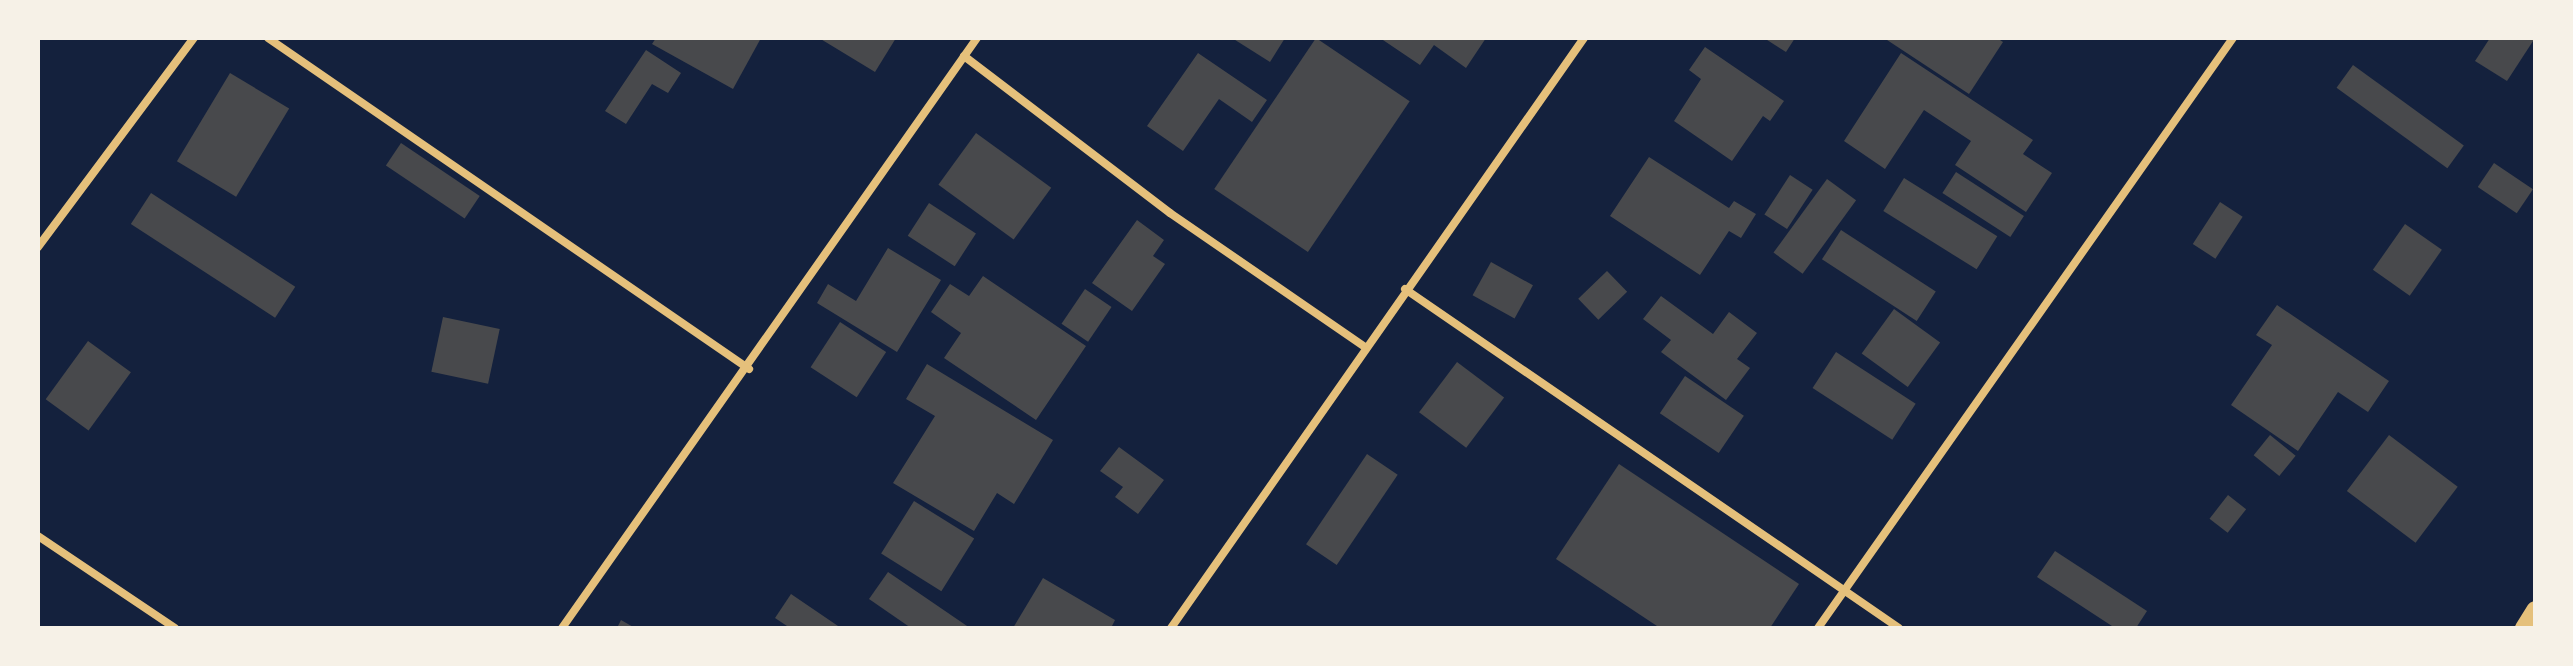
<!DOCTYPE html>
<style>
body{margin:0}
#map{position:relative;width:2573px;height:666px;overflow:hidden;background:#14213d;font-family:"Golos Text",sans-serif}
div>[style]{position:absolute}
.building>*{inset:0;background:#48494c;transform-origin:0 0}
.minor>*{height:8px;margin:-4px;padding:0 4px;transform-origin:4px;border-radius:4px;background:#e5c07b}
.secondary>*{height:16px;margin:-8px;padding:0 8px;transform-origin:8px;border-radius:8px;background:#e5c07b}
span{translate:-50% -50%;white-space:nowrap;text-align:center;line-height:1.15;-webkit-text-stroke:6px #f6f1e7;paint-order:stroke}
.frame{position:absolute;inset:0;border:40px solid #f6f1e7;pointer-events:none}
</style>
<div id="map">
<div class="building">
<i style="clip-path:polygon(656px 38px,761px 38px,733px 89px,652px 44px)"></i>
<i style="clip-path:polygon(819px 38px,896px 38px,875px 72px)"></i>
<i style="clip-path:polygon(1232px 38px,1285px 38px,1270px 62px)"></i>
<i style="left:1316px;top:38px;width:113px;height:182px;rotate:34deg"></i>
<i style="clip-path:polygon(1380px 38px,1486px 38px,1466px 68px,1434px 45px,1420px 65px)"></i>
<i style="clip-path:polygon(1764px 38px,1795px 38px,1786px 52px)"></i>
<i style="clip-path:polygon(1884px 38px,1997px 38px,2003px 42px,1969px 94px)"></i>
<i style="clip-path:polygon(2490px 38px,2535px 38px,2507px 81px,2475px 61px)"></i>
<i style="clip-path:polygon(1705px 47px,1784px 101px,1770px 121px,1763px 116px,1732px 161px,1674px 121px,1701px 79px,1689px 70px)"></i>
<i style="clip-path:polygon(646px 50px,681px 73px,668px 93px,652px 84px,626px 124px,605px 111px)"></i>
<i style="clip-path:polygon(1198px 53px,1267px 100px,1252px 122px,1219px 99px,1183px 151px,1147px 126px)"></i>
<i style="clip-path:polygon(1901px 53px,2033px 140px,2023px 154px,2052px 173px,2026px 212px,1955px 165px,1971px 141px,1924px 110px,1885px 169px,1844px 141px)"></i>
<i style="left:2353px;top:65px;width:137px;height:28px;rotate:36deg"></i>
<i style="left:230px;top:73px;width:69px;height:103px;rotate:31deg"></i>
<i style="left:976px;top:133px;width:93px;height:64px;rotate:36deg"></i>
<i style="left:401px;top:143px;width:95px;height:27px;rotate:34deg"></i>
<i style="clip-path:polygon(1649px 157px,1729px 208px,1734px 201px,1756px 214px,1741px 238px,1729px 231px,1700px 275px,1610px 216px)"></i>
<i style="left:2494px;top:163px;width:47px;height:29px;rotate:34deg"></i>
<i style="left:1956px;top:172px;width:81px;height:25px;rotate:33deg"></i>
<i style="left:1790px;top:175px;width:27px;height:47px;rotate:33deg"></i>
<i style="left:1904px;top:178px;width:110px;height:39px;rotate:32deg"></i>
<i style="left:1827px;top:179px;width:36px;height:91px;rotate:36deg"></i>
<i style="left:151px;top:193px;width:172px;height:37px;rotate:33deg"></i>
<i style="left:2220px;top:202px;width:27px;height:50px;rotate:33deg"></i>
<i style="left:929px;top:203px;width:56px;height:39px;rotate:33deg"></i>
<i style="clip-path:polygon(1137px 220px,1164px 240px,1153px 256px,1165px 264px,1132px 311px,1092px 283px)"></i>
<i style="left:2405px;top:224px;width:45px;height:56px;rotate:35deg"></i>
<i style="left:1841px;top:230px;width:113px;height:35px;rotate:33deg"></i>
<i style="clip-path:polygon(888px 248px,941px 280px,897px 352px,817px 303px,828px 284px,856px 301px)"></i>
<i style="left:1491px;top:262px;width:48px;height:38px;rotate:29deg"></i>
<i style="left:1607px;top:271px;width:29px;height:40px;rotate:46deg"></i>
<i style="clip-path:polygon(983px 276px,1086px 346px,1036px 420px,944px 358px,961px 333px,931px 312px,950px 284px,969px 296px)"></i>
<i style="left:1085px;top:289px;width:32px;height:42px;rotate:34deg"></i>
<i style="clip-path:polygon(1661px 296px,1713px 334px,1729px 312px,1757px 333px,1737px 359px,1750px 368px,1726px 400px,1661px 352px,1671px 340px,1643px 319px)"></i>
<i style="clip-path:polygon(2277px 305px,2389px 381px,2368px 412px,2338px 392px,2298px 451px,2231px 405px,2272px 345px,2256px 335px)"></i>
<i style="left:1894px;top:309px;width:57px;height:55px;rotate:36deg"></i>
<i style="left:443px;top:317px;width:58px;height:56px;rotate:12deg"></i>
<i style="left:840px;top:322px;width:55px;height:54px;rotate:33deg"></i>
<i style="left:88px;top:341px;width:53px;height:72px;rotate:36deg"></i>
<i style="left:1836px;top:352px;width:95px;height:43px;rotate:33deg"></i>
<i style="left:1457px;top:362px;width:59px;height:63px;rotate:37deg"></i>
<i style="clip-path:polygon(927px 364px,1053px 440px,1014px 504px,997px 493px,974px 531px,893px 483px,935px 416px,906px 399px)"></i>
<i style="left:1685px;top:376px;width:71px;height:45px;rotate:34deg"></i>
<i style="left:2270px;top:435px;width:33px;height:26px;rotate:39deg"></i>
<i style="left:2389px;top:435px;width:86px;height:70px;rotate:37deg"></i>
<i style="clip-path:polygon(1119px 447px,1164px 480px,1138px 514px,1115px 497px,1123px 487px,1100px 471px)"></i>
<i style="left:1367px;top:454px;width:37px;height:109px;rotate:34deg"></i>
<i style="clip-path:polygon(1619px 464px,1799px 584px,1770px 628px,1660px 628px,1556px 559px)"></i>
<i style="left:2228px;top:495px;width:23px;height:30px;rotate:38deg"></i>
<i style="left:914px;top:501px;width:71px;height:62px;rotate:32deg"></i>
<i style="clip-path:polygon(2055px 551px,2147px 611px,2136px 628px,2115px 628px,2037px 577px)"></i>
<i style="clip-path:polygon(888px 572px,970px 628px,911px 628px,869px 599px)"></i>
<i style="clip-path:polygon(1043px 578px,1115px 620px,1111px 628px,1013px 628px)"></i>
<i style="clip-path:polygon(791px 594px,841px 628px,790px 628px,775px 618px)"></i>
<i style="clip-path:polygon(621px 620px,635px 628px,617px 628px)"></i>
</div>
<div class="minor">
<i style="left:268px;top:38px;width:584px;rotate:34.53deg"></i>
<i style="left:964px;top:56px;width:259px;rotate:37.3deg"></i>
<i style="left:1170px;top:213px;width:237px;rotate:34.5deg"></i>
<i style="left:38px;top:247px;width:261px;rotate:-53.3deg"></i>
<i style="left:1405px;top:289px;width:599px;rotate:34.46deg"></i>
<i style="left:38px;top:536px;width:165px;rotate:33.9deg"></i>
<i style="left:562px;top:628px;width:721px;rotate:-54.88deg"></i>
<i style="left:1171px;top:628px;width:720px;rotate:-55.01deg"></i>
<i style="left:1818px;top:628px;width:721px;rotate:-54.88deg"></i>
</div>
<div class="secondary">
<i style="left:2523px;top:628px;width:22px;rotate:-58deg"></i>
</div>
<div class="frame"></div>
</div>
